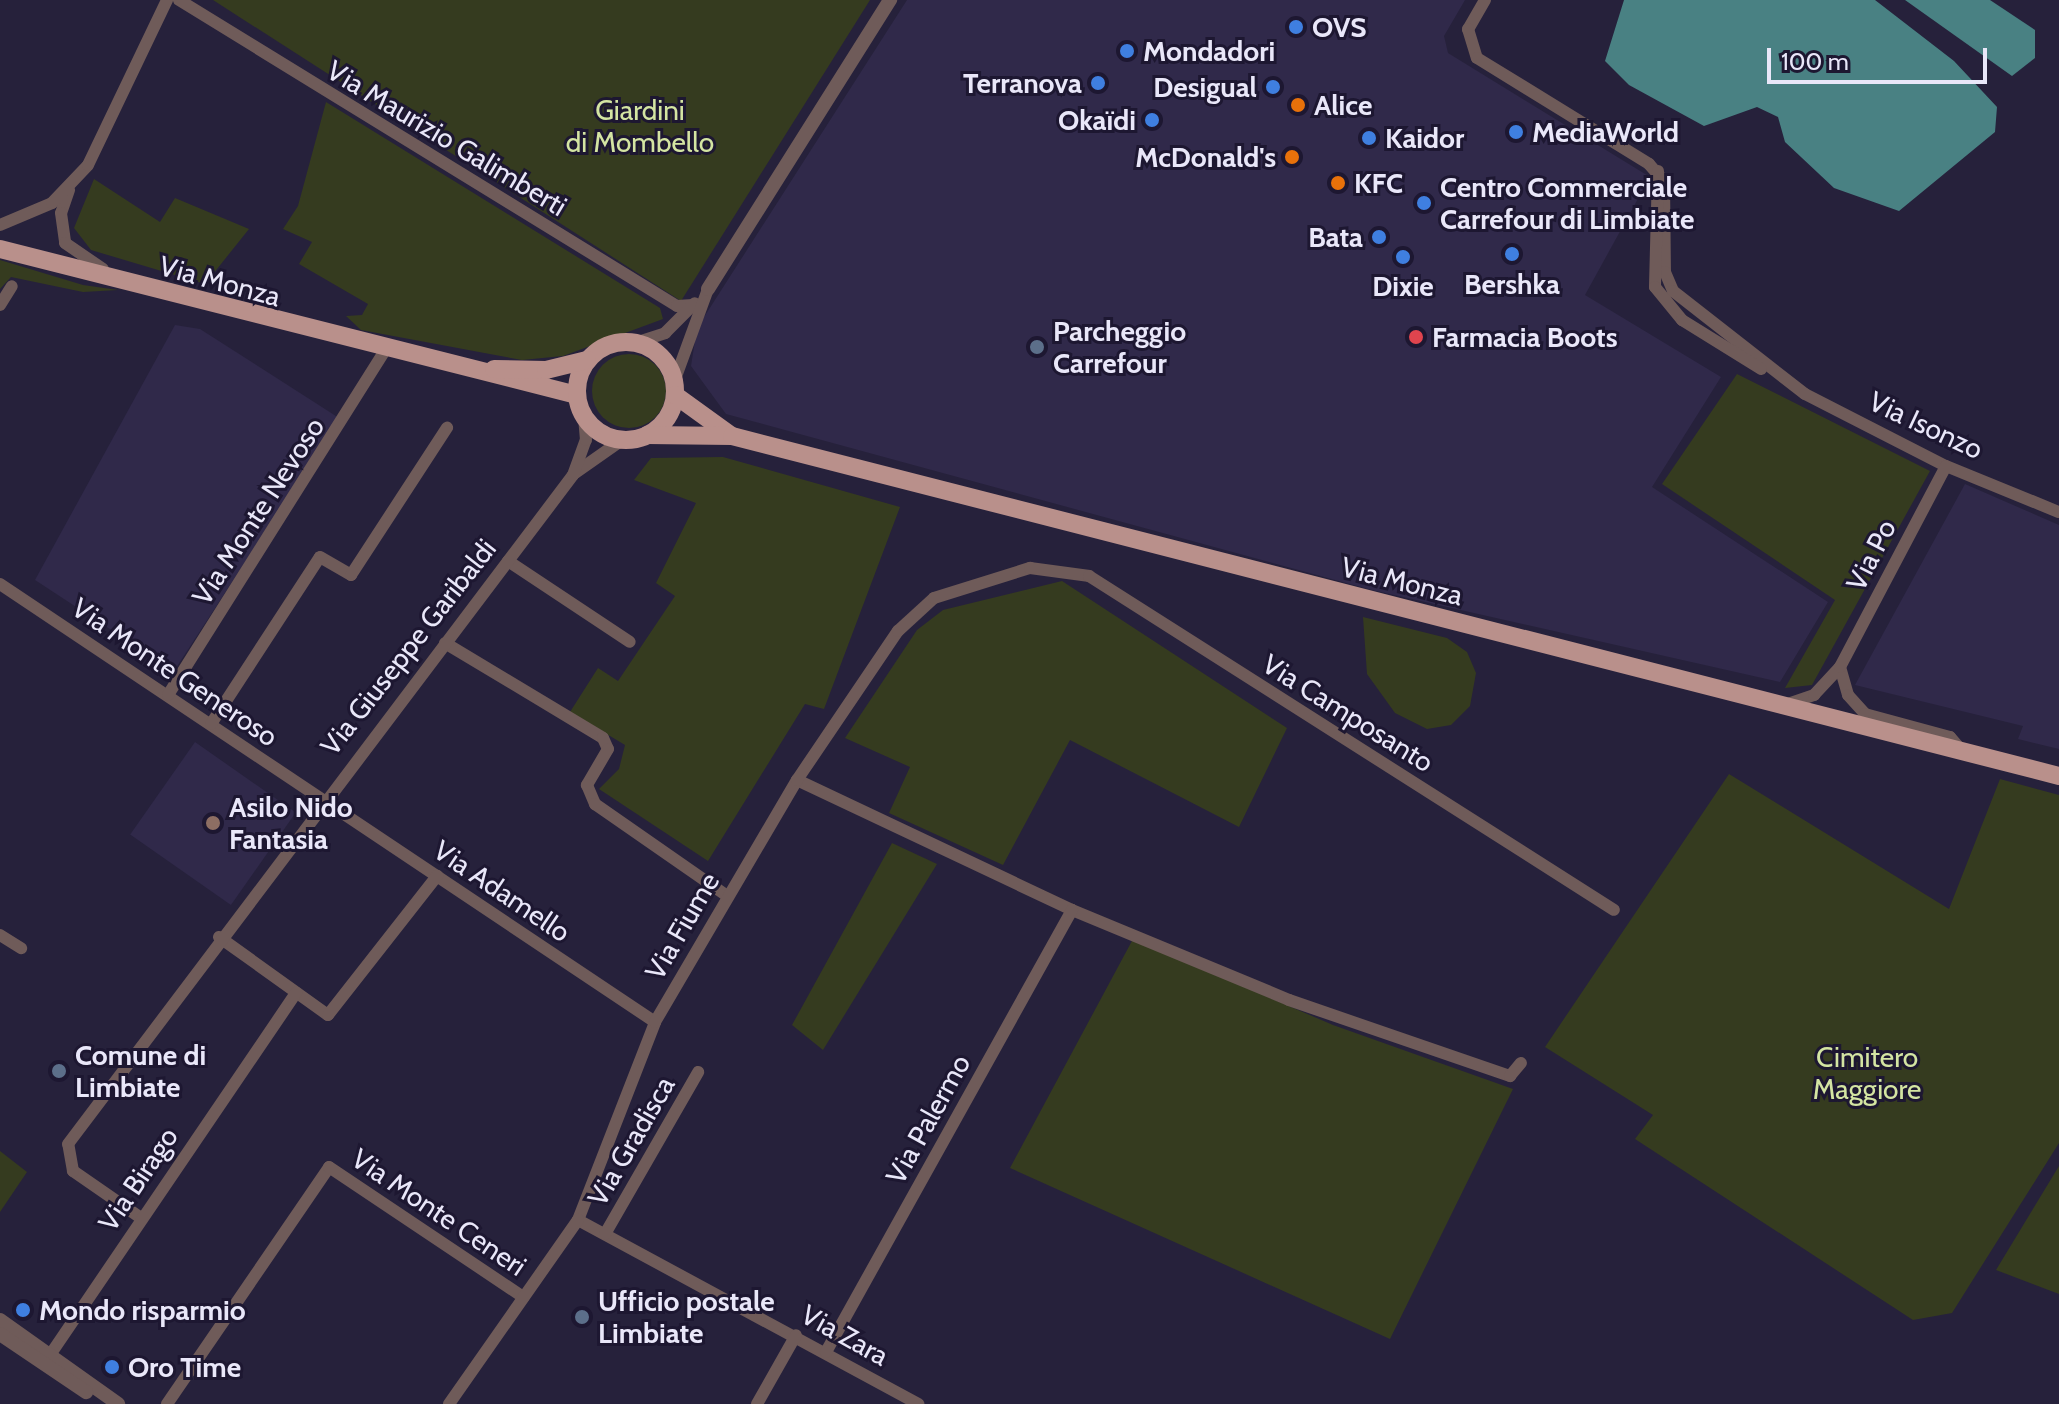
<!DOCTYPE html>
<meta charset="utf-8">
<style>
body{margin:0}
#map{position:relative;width:2059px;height:1404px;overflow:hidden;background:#26213b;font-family:Cabin,sans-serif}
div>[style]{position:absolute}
.built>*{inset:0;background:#30294a;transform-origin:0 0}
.green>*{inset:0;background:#353b1f}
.round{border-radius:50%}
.water>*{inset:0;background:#498183}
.minor>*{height:12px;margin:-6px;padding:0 6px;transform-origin:6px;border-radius:6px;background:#6f5b59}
.tertiary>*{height:14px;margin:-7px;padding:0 7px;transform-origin:7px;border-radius:7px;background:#6f5b59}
.primary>*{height:18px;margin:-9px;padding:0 9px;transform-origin:9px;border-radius:9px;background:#b9908b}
.primary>.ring{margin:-9px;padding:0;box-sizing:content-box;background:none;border:18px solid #b9908b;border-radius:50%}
.dots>*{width:22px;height:22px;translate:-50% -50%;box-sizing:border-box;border:4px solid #1d1731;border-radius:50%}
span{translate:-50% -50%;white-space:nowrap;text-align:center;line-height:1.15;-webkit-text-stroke:6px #1d1731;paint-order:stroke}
.poi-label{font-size:28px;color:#e9e7f9;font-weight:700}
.left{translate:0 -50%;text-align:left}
.right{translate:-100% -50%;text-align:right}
.park-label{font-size:28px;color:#d4e5a2}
.street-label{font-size:28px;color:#e9e7f9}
.scale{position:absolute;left:1767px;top:48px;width:220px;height:36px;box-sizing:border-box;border:4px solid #e9e7f9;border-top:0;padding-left:10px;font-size:24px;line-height:28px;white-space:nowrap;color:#e9e7f9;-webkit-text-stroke:6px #1d1731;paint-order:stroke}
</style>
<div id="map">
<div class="built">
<i style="clip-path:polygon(907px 0,1465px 0,1444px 36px,1448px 53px,1650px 177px,1585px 295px,1721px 377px,1652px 487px,1828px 602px,1780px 682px,1372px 590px,726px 414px,691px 366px,697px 328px)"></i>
<i style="clip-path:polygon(175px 325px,200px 329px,339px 418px,174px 671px,35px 580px)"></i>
<i style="clip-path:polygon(1965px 484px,2059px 525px,2059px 749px,2018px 739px,2023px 726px,1855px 685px)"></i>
<i style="left:195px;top:742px;width:123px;height:113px;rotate:35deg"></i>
</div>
<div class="green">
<i style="clip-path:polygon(213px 0,870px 0,681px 301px)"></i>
<i style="clip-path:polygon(326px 102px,660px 308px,663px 319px,563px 356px,522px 360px,361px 330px,346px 316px,362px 315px,368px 304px,299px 264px,312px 242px,283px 229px,298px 206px)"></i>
<i style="clip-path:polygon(94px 179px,160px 222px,175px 198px,249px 229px,205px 284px,91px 250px,74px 228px)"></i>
<i style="clip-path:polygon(0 260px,83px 285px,118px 290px,83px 292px,11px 277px,0 289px)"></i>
<i class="round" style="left:592px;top:354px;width:74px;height:74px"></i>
<i style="clip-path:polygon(1737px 374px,1930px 471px,1812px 685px,1785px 688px,1835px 600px,1662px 484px)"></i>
<i style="clip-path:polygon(723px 457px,900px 507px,824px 709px,805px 704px,708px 861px,599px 789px,619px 769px,625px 745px,570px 712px,598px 668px,618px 681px,675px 596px,656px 583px,696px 503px,634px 480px,651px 458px)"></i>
<i style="clip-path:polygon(1062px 581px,1287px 728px,1239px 827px,1070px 740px,1003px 865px,889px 813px,910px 767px,845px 738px,917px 630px,943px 610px)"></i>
<i style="clip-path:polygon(1363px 617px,1447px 638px,1467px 652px,1476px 673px,1470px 706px,1451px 725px,1427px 729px,1395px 713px,1367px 674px)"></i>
<i style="clip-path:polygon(1729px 774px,1949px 909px,2000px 779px,2059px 795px,2059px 1143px,1952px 1313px,1913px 1320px,1635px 1139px,1653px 1115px,1545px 1047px)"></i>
<i style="clip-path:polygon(892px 843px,937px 864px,823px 1050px,792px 1025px)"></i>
<i style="clip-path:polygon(1133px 939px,1333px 1025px,1513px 1089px,1390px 1339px,1010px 1168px)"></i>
<i style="clip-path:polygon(0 1151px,27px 1172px,0 1212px)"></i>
<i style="clip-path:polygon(2059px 1166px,2059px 1294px,1996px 1270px)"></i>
</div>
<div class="water">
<i style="clip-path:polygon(1624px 0,1875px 0,1954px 61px,1997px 107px,1995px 132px,1899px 211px,1834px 188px,1785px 142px,1778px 117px,1757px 107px,1704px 126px,1629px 85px,1605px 61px)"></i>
<i style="clip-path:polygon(1905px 0,1990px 0,2035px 30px,2035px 58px,2012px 76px)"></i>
</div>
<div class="minor">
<i style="left:179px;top:0;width:584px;rotate:31.57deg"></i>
<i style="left:677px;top:306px;width:16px;rotate:-4deg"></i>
<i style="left:1485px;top:0;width:34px;rotate:120deg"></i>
<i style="left:1468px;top:29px;width:30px;rotate:73deg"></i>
<i style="left:1477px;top:58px;width:202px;rotate:31.6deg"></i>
<i style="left:1649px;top:164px;width:23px;rotate:49deg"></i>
<i style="left:1664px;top:181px;width:91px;rotate:89.4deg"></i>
<i style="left:1665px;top:272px;width:21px;rotate:67deg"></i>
<i style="left:1673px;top:291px;width:167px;rotate:38deg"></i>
<i style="left:1805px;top:394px;width:158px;rotate:27.1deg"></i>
<i style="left:1946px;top:466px;width:122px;rotate:22.2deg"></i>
<i style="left:1658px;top:171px;width:116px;rotate:91.5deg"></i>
<i style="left:1655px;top:287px;width:43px;rotate:50.7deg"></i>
<i style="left:1682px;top:320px;width:93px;rotate:31.8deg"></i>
<i style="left:69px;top:190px;width:24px;rotate:109deg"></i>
<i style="left:61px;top:213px;width:30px;rotate:82deg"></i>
<i style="left:65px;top:243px;width:46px;rotate:34.4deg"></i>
<i style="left:0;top:225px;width:56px;rotate:-22.9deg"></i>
<i style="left:52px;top:203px;width:52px;rotate:-46.5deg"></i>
<i style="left:88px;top:165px;width:183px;rotate:-64.4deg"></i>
<i style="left:0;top:305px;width:22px;rotate:-58deg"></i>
<i style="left:635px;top:343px;width:32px;rotate:-18deg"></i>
<i style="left:665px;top:333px;width:42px;rotate:-45deg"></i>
<i style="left:674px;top:382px;width:99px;rotate:-69.9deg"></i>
<i style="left:575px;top:473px;width:57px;rotate:-35.1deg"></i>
<i style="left:508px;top:561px;width:146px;rotate:33.6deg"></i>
<i style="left:0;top:584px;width:788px;rotate:33.77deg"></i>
<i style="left:445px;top:643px;width:184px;rotate:31deg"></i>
<i style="left:603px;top:738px;width:12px;rotate:66deg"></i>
<i style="left:608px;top:749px;width:42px;rotate:120.3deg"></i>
<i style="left:587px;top:785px;width:21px;rotate:67deg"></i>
<i style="left:595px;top:804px;width:160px;rotate:34.8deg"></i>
<i style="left:1840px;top:667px;width:29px;rotate:74deg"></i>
<i style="left:1848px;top:695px;width:25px;rotate:48deg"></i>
<i style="left:1865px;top:714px;width:88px;rotate:15.1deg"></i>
<i style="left:1950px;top:737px;width:20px;rotate:49deg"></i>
<i style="left:168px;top:695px;width:407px;rotate:-57.8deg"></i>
<i style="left:1785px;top:705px;width:31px;rotate:-19deg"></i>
<i style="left:1814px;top:695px;width:38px;rotate:-47deg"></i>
<i style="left:1840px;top:667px;width:227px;rotate:-62.2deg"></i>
<i style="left:211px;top:724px;width:199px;rotate:-56.9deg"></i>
<i style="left:320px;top:557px;width:36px;rotate:30deg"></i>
<i style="left:351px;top:575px;width:176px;rotate:-56.9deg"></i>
<i style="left:797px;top:780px;width:304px;rotate:25.3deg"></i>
<i style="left:1072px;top:910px;width:235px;rotate:22.5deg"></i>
<i style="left:1289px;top:1000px;width:234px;rotate:19deg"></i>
<i style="left:1510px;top:1076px;width:17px;rotate:-50deg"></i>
<i style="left:0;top:935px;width:25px;rotate:32deg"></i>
<i style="left:219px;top:937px;width:134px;rotate:35.6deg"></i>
<i style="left:328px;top:1015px;width:177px;rotate:-51.9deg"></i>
<i style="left:141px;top:1218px;width:83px;rotate:-145.3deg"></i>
<i style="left:73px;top:1171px;width:27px;rotate:-100deg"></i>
<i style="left:68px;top:1144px;width:838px;rotate:-52.95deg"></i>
<i style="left:573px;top:475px;width:37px;rotate:-70deg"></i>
<i style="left:586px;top:440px;width:23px;rotate:-95deg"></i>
<i style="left:578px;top:1220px;width:212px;rotate:-68.7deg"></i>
<i style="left:655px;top:1022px;width:281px;rotate:-59.6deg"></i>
<i style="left:797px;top:780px;width:180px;rotate:-55.9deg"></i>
<i style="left:898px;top:631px;width:49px;rotate:-42.5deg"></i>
<i style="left:934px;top:598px;width:101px;rotate:-17.4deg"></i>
<i style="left:1030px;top:568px;width:60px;rotate:7.7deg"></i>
<i style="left:1089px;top:576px;width:622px;rotate:32.46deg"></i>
<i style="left:578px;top:1220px;width:387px;rotate:28.4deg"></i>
<i style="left:605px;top:1234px;width:187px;rotate:-60.1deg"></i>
<i style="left:826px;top:1352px;width:506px;rotate:-60.9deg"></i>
<i style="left:50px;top:1355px;width:438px;rotate:-55.8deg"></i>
<i style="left:167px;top:1404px;width:287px;rotate:-55.6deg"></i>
<i style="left:329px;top:1167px;width:234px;rotate:33.8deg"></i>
<i style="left:449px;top:1404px;width:225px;rotate:-55deg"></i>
<i style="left:757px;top:1404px;width:79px;rotate:-60.5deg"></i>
</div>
<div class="tertiary">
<i style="left:708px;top:289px;width:342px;rotate:-57.8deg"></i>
<i style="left:0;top:1320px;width:145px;rotate:35.4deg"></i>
<i style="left:0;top:1334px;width:104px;rotate:34deg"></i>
</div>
<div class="primary">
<i style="left:0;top:249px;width:595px;rotate:14.2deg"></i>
<i class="ring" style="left:577px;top:342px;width:80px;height:80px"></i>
<i style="left:494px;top:369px;width:52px;rotate:1.1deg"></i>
<i style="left:546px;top:370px;width:42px;rotate:-13.7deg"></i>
<i style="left:675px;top:395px;width:67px;rotate:35.8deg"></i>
<i style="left:647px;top:435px;width:85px;rotate:0.7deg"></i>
<i style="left:732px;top:436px;width:1370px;rotate:14.37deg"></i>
</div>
<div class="dots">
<i style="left:1296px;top:27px;background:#3f7fe0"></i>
<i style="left:1127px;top:51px;background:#3f7fe0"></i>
<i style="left:1098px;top:83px;background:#3f7fe0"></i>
<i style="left:1273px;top:87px;background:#3f7fe0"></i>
<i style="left:1298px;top:105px;background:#e8710a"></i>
<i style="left:1152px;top:120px;background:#3f7fe0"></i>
<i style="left:1516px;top:132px;background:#3f7fe0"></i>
<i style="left:1369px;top:138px;background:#3f7fe0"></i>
<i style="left:1292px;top:157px;background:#e8710a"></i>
<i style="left:1338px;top:183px;background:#e8710a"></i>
<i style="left:1424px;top:203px;background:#3f7fe0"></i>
<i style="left:1379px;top:237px;background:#3f7fe0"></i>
<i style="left:1512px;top:254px;background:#3f7fe0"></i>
<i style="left:1403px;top:257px;background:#3f7fe0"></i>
<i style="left:1416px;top:337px;background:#e0444e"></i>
<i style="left:1037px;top:347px;background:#5c6f8a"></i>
<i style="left:213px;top:823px;background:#8d6e63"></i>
<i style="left:59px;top:1071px;background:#5c6f8a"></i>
<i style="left:23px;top:1310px;background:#3f7fe0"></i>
<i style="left:582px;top:1317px;background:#5c6f8a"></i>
<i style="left:112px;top:1367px;background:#3f7fe0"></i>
</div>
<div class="poi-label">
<span class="left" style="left:1312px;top:27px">OVS</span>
<span class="left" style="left:1143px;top:51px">Mondadori</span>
<span class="right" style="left:1082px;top:83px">Terranova</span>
<span class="right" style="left:1257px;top:87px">Desigual</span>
<span class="left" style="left:1314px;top:105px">Alice</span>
<span class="right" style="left:1136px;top:120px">Okaïdi</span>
<span class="left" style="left:1532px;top:132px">MediaWorld</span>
<span class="left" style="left:1385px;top:138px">Kaidor</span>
<span class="right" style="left:1276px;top:157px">McDonald's</span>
<span class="left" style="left:1354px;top:183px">KFC</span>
<span class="left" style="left:1440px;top:203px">Centro Commerciale<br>Carrefour di Limbiate</span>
<span class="right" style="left:1363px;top:237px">Bata</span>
<span style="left:1512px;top:284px">Bershka</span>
<span style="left:1403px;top:286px">Dixie</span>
<span class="left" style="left:1053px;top:347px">Parcheggio<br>Carrefour</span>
<span class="left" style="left:1432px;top:337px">Farmacia Boots</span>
<span class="left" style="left:229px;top:823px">Asilo Nido<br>Fantasia</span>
<span class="left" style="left:75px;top:1071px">Comune di<br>Limbiate</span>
<span class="left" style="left:598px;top:1317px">Ufficio postale<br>Limbiate</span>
<span class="left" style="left:39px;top:1310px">Mondo risparmio</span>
<span class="left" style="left:128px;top:1367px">Oro Time</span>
</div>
<div class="park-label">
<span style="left:640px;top:126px">Giardini<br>di Mombello</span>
<span style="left:1867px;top:1073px">Cimitero<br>Maggiore</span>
</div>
<div class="street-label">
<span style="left:447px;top:138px;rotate:31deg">Via Maurizio Galimberti</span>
<span style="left:220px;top:281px;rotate:15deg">Via Monza</span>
<span style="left:1926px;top:425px;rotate:25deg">Via Isonzo</span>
<span style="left:258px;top:511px;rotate:-57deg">Via Monte Nevoso</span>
<span style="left:1871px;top:555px;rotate:-63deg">Via Po</span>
<span style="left:1402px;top:581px;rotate:14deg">Via Monza</span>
<span style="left:408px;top:647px;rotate:-52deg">Via Giuseppe Garibaldi</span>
<span style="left:175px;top:672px;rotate:34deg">Via Monte Generoso</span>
<span style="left:1348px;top:713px;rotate:32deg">Via Camposanto</span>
<span style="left:502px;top:891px;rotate:34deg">Via Adamello</span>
<span style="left:682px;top:926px;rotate:-60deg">Via Fiume</span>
<span style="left:928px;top:1119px;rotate:-61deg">Via Palermo</span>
<span style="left:631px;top:1141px;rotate:-60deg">Via Gradisca</span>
<span style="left:138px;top:1179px;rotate:-56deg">Via Birago</span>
<span style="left:439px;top:1212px;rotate:34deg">Via Monte Ceneri</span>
<span style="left:845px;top:1335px;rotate:29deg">Via Zara</span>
</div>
<div class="scale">100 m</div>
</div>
